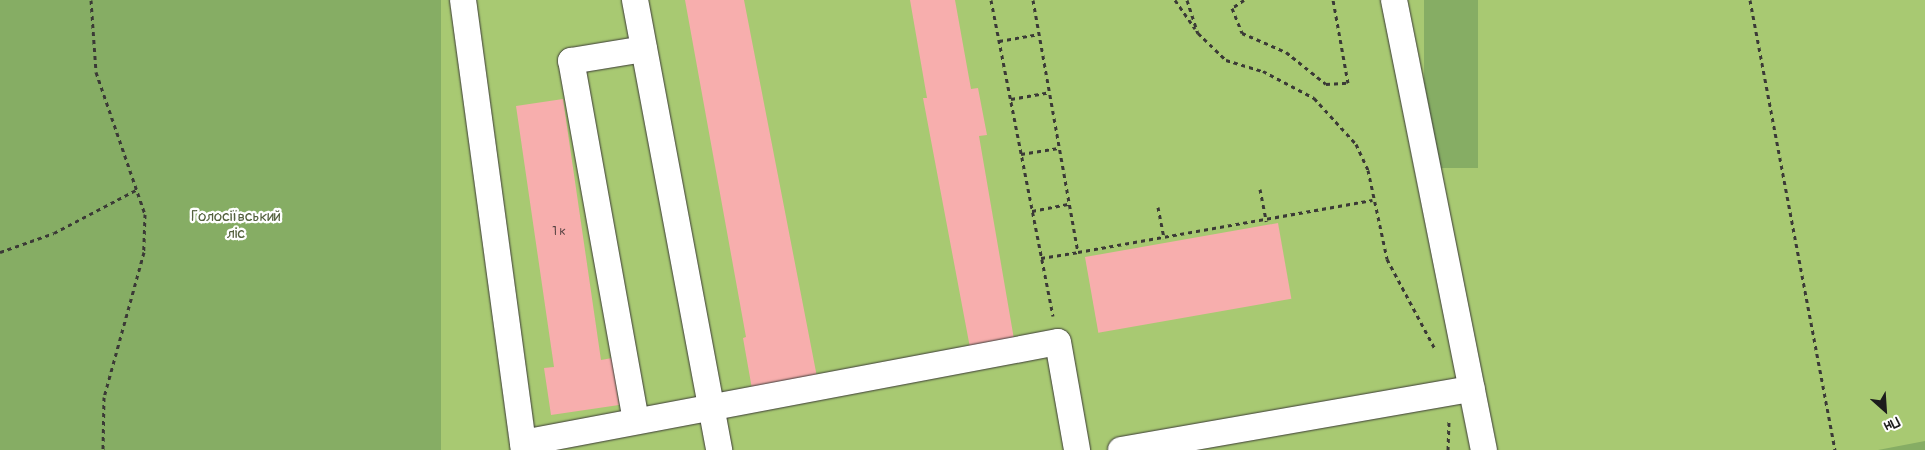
<!DOCTYPE html>
<meta charset="utf-8">
<style>
body{margin:0}
#map{position:relative;width:1925px;height:450px;overflow:hidden;background:#ede5c7;font-family:Pangolin,sans-serif}
div>[style]{position:absolute}
.green>*{inset:0;background:#a8c972;transform-origin:0 0}
.forest>*{inset:0;background:#86ad64;transform-origin:0 0}
.building>*{inset:0;background:#f7aead;transform-origin:0 0}
.path>*{height:3px;margin-top:-1.5px;transform-origin:0;background:repeating-linear-gradient(90deg,#3b3a36 0 4px,transparent 0 8px)}
.roads{filter:drop-shadow(0 0 1px #3b3a36) drop-shadow(0 0 1px #3b3a36)}
.minor>*{height:26px;margin:-13px;padding:0 13px;transform-origin:13px;border-radius:13px;background:#fff}
span{translate:-50% -50%;white-space:nowrap;text-align:center;line-height:1.15;-webkit-text-stroke:4.5px #fff;paint-order:stroke}
.number-label{font-size:12px;color:#534040}
.number-label span{-webkit-text-stroke-width:0}
.park-label{font-size:15px;color:#54613e}
.north{position:absolute;left:1860px;top:385px;width:50px;height:50px;-webkit-text-stroke:4px #fff;paint-order:stroke;rotate:154deg;font-size:14px;font-weight:700;line-height:20px;text-align:center;color:#1c1c1c}
.north::after{content:'';display:block;margin:auto;width:18px;height:22px;background:#1c1c1c;clip-path:polygon(50% 0,100% 100%,50% 72%,0 100%)}
</style>
<div id="map">
<div class="green">
<i style="left:0;top:0;width:1925px;height:450px"></i>
</div>
<div class="forest">
<i style="left:0;top:0;width:441px;height:450px"></i>
<i style="left:1424px;top:0;width:54px;height:168px"></i>
<i style="clip-path:polygon(1925px 441px,1925px 450px,1878px 450px)"></i>
</div>
<div class="building">
<i style="clip-path:polygon(685px 0,744px 0,817px 377px,752px 389px,743px 338px,746px 337px)"></i>
<i style="clip-path:polygon(910px 0,955px 0,971px 89px,978px 88px,987px 135px,979px 136px,1015px 345px,971px 353px,923px 98px,927px 98px)"></i>
<i style="clip-path:polygon(563px 99px,601px 360px,612px 358px,619px 405px,551px 415px,544px 368px,554px 367px,516px 106px)"></i>
<i style="left:1278px;top:223px;width:77px;height:196px;rotate:80deg"></i>
</div>
<div class="path">
<i style="left:91px;top:0;width:72px;rotate:86deg"></i>
<i style="left:96px;top:72px;width:150px;rotate:71deg"></i>
<i style="left:145px;top:214px;width:38px;rotate:92deg"></i>
<i style="left:144px;top:252px;width:150px;rotate:105.4deg"></i>
<i style="left:104px;top:397px;width:53px;rotate:91.1deg"></i>
<i style="left:991px;top:0;width:322px;rotate:78.9deg"></i>
<i style="left:1033px;top:0;width:256px;rotate:79.9deg"></i>
<i style="left:1078px;top:252px;width:299px;rotate:-10deg"></i>
<i style="left:1175px;top:0;width:35px;rotate:55deg"></i>
<i style="left:1187px;top:0;width:35px;rotate:72deg"></i>
<i style="left:1198px;top:33px;width:39px;rotate:44deg"></i>
<i style="left:1226px;top:60px;width:39px;rotate:17deg"></i>
<i style="left:1263px;top:71px;width:58px;rotate:27.9deg"></i>
<i style="left:1314px;top:98px;width:62px;rotate:47.6deg"></i>
<i style="left:1356px;top:144px;width:29px;rotate:65deg"></i>
<i style="left:1368px;top:170px;width:91px;rotate:77.9deg"></i>
<i style="left:1387px;top:259px;width:102px;rotate:61.9deg"></i>
<i style="left:1244px;top:0;width:14px;rotate:146deg"></i>
<i style="left:1232px;top:8px;width:27px;rotate:68deg"></i>
<i style="left:1242px;top:33px;width:48px;rotate:23.4deg"></i>
<i style="left:1286px;top:52px;width:51px;rotate:38.7deg"></i>
<i style="left:1326px;top:84px;width:22px;rotate:-3deg"></i>
<i style="left:1348px;top:83px;width:84px;rotate:-100.2deg"></i>
<i style="left:1750px;top:0;width:458px;rotate:79.3deg"></i>
<i style="left:999px;top:41px;width:41px;rotate:-9.9deg"></i>
<i style="left:1011px;top:99px;width:39px;rotate:-10deg"></i>
<i style="left:1021px;top:154px;width:38px;rotate:-9deg"></i>
<i style="left:1260px;top:189px;width:33px;rotate:79deg"></i>
<i style="left:1158px;top:207px;width:32px;rotate:79deg"></i>
<i style="left:1032px;top:211px;width:38px;rotate:-11deg"></i>
<i style="left:0;top:252px;width:57px;rotate:-19.4deg"></i>
<i style="left:54px;top:233px;width:93px;rotate:-27.7deg"></i>
<i style="left:1041px;top:258px;width:37px;rotate:-9deg"></i>
<i style="left:1448px;top:450px;width:29px;rotate:-88deg"></i>
</div>
<div class="roads">
<div class="minor">
<i style="left:463px;top:0;width:454px;rotate:82.3deg"></i>
<i style="left:635px;top:0;width:458px;rotate:79.4deg"></i>
<i style="left:1394px;top:0;width:459px;rotate:78.7deg"></i>
<i style="left:636px;top:421px;width:366px;rotate:-100.2deg"></i>
<i style="left:571px;top:61px;width:74px;rotate:-9.3deg"></i>
<i style="left:523px;top:443px;width:544px;rotate:-10.69deg"></i>
<i style="left:1058px;top:342px;width:110px;rotate:80deg"></i>
<i style="left:1121px;top:450px;width:356px;rotate:-9.9deg"></i>
</div>
</div>
<div class="number-label">
<span style="left:559px;top:232px">1 к</span>
</div>
<div class="park-label">
<span style="left:236px;top:225px">Голосіївський<br>ліс</span>
</div>
<div class="north">Пн</div>
</div>
